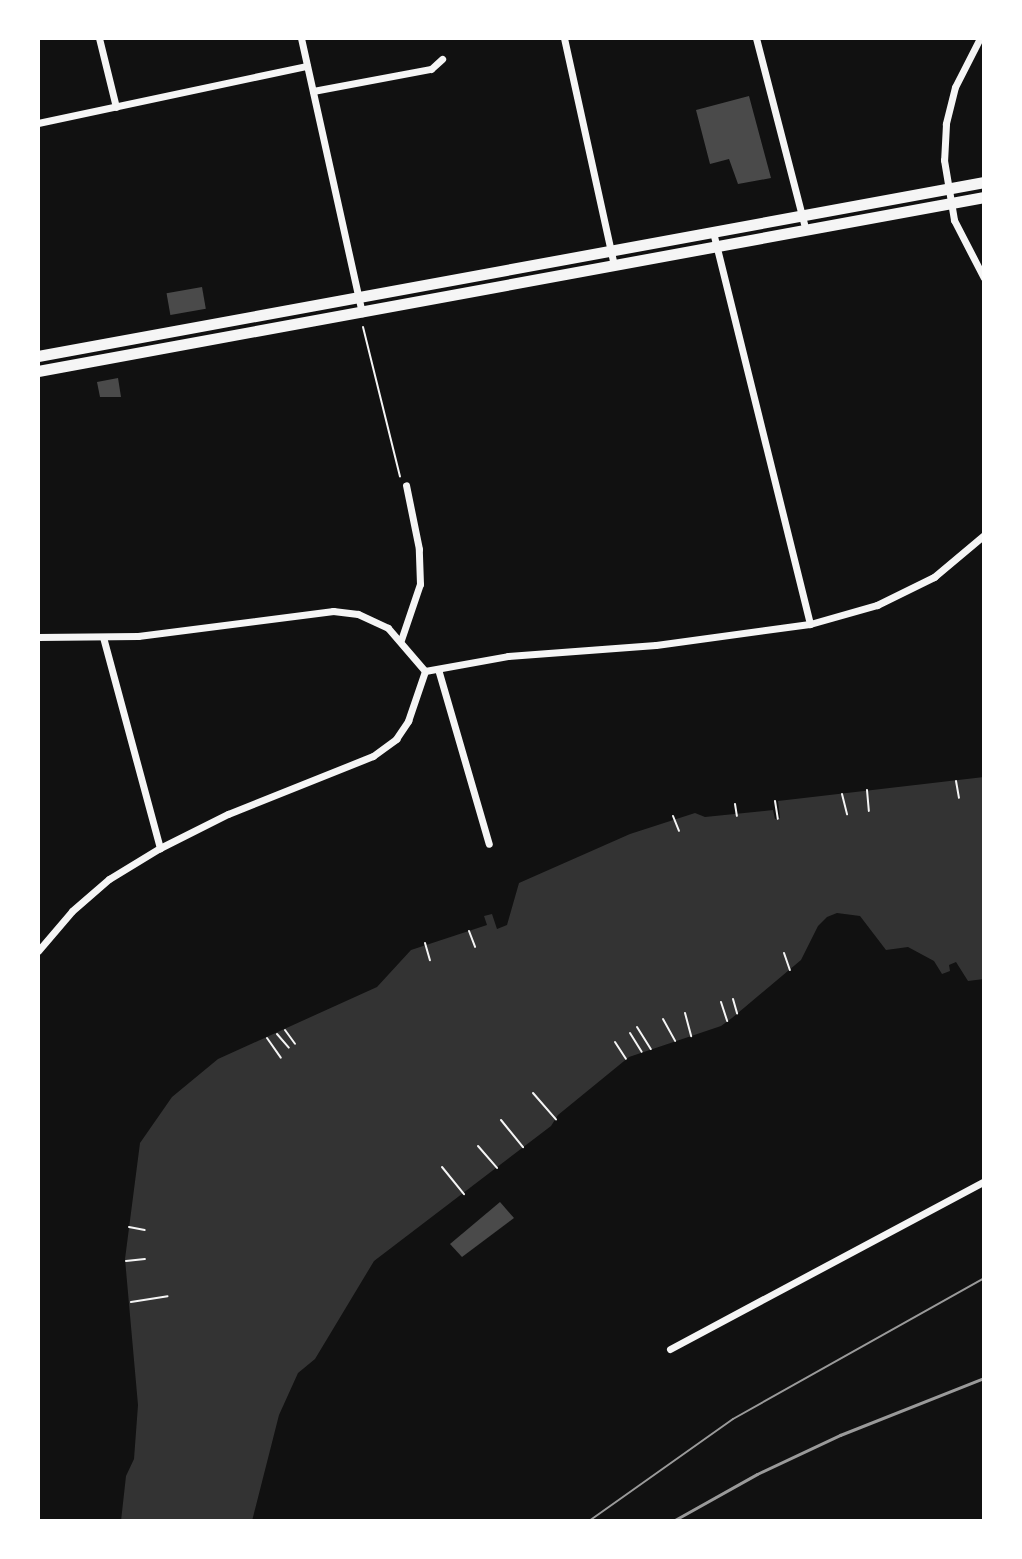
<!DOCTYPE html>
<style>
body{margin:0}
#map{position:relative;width:1022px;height:1559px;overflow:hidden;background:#111;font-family:"Asap Condensed",sans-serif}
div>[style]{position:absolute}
.water>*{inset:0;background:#333}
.building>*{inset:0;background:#4a4a4a;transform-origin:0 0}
.path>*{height:2px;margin:-1px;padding:0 1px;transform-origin:1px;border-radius:1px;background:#f5f5f5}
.minor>*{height:7px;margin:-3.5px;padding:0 3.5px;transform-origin:3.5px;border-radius:3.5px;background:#f5f5f5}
.primary>*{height:11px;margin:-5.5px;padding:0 5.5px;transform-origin:5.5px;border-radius:5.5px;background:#f5f5f5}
.tram>*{height:2px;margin:-1px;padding:0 1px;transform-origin:1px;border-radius:1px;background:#9a9a9a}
.rail>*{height:3px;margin:-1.5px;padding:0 1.5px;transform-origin:1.5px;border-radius:1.5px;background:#9a9a9a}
span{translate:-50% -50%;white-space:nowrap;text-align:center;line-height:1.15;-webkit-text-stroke:6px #fff;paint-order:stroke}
.frame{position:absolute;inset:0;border:40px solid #fff;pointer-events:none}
</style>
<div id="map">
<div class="water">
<i style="clip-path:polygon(984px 777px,984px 979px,968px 981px,956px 962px,949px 965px,950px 971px,942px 974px,934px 961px,908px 947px,886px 950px,860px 916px,837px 913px,827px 917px,818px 926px,801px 960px,732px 1018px,721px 1026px,629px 1057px,558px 1115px,551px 1126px,374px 1261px,315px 1359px,298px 1373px,279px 1415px,252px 1521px,121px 1521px,126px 1476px,134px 1459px,138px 1405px,125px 1259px,140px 1143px,172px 1097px,218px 1059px,377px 987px,411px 950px,487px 925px,484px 916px,492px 914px,497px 929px,507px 925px,519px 883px,630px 834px,695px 813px,705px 817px,773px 810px,775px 819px,780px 818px,778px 801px)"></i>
</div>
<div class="building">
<i style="clip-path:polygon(749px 96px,771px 178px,738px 184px,729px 159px,710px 164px,696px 110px)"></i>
<i style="left:202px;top:287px;width:22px;height:36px;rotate:80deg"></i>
<i style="clip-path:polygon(118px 378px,121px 397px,100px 397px,97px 382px)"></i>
<i style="clip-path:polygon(500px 1202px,514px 1218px,462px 1257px,450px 1244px)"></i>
</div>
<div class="path">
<i style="left:363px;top:327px;width:154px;rotate:76.1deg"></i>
<i style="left:956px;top:781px;width:17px;rotate:80deg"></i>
<i style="left:867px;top:790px;width:21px;rotate:85deg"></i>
<i style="left:842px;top:794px;width:21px;rotate:76deg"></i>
<i style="left:775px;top:801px;width:18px;rotate:81deg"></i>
<i style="left:735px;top:804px;width:12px;rotate:81deg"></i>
<i style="left:673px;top:816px;width:16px;rotate:68deg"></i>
<i style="left:469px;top:931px;width:17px;rotate:69deg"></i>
<i style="left:425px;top:943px;width:18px;rotate:74deg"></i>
<i style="left:784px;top:953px;width:18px;rotate:71deg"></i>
<i style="left:733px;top:999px;width:15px;rotate:74deg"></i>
<i style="left:721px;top:1002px;width:20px;rotate:72deg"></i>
<i style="left:685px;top:1013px;width:24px;rotate:75deg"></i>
<i style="left:663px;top:1019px;width:25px;rotate:61deg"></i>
<i style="left:637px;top:1027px;width:26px;rotate:58deg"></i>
<i style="left:285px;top:1030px;width:17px;rotate:54deg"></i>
<i style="left:630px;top:1033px;width:22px;rotate:58deg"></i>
<i style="left:277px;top:1034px;width:18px;rotate:49deg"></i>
<i style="left:267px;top:1038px;width:24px;rotate:55deg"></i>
<i style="left:615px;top:1042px;width:20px;rotate:57deg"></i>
<i style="left:533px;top:1093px;width:35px;rotate:49deg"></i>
<i style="left:501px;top:1120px;width:35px;rotate:51deg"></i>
<i style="left:478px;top:1146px;width:29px;rotate:49deg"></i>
<i style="left:442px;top:1167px;width:35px;rotate:51deg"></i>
<i style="left:129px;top:1227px;width:16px;rotate:11deg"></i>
<i style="left:126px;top:1261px;width:19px;rotate:-6deg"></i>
<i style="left:131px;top:1302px;width:37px;rotate:-9deg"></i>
</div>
<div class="minor">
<i style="left:99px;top:38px;width:71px;rotate:76.2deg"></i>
<i style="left:301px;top:38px;width:282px;rotate:77.5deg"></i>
<i style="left:564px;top:38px;width:233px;rotate:77.6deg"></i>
<i style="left:756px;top:38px;width:199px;rotate:75.5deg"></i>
<i style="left:980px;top:38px;width:55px;rotate:117deg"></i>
<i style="left:955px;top:87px;width:38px;rotate:104deg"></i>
<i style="left:946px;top:124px;width:36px;rotate:93deg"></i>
<i style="left:944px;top:160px;width:61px;rotate:80.5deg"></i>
<i style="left:954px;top:220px;width:65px;rotate:62.7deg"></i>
<i style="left:313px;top:91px;width:120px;rotate:-10.6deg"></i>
<i style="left:431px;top:69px;width:15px;rotate:-42deg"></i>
<i style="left:38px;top:123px;width:275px;rotate:-12deg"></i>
<i style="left:713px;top:232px;width:404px;rotate:76.1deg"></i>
<i style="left:38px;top:637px;width:100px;rotate:-0.6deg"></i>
<i style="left:138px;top:636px;width:197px;rotate:-7.3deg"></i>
<i style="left:333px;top:611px;width:25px;rotate:7deg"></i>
<i style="left:358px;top:614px;width:33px;rotate:25deg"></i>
<i style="left:388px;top:628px;width:57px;rotate:49.3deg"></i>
<i style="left:103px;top:637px;width:219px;rotate:74.9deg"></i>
<i style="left:401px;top:640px;width:59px;rotate:-71.3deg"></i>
<i style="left:420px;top:584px;width:35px;rotate:-92deg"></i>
<i style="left:419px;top:549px;width:65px;rotate:-101.5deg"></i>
<i style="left:438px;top:669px;width:182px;rotate:73.8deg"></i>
<i style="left:38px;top:951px;width:52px;rotate:-49.6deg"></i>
<i style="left:72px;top:911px;width:49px;rotate:-40.9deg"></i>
<i style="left:109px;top:879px;width:60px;rotate:-31.3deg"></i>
<i style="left:160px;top:848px;width:76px;rotate:-26.6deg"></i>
<i style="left:228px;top:814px;width:156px;rotate:-21.8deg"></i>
<i style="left:373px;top:756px;width:29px;rotate:-36deg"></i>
<i style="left:396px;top:739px;width:22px;rotate:-56deg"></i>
<i style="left:408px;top:721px;width:53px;rotate:-71.2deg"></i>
<i style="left:425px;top:671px;width:84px;rotate:-10.2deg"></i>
<i style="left:508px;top:656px;width:148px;rotate:-4.3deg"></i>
<i style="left:656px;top:645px;width:155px;rotate:-7.8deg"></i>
<i style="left:810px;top:624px;width:70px;rotate:-15.8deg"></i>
<i style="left:877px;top:605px;width:64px;rotate:-26.2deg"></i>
<i style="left:934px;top:577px;width:65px;rotate:-40deg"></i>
<i style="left:670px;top:1349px;width:356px;rotate:-28.1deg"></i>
</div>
<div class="primary">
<i style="left:38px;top:356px;width:962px;rotate:-10.42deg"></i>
<i style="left:38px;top:371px;width:962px;rotate:-10.42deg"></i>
</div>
<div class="tram">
<i style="left:589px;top:1521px;width:176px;rotate:-35.3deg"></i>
<i style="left:733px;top:1419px;width:288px;rotate:-29.3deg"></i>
</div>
<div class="rail">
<i style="left:673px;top:1521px;width:96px;rotate:-29.2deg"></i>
<i style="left:757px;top:1474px;width:92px;rotate:-25.2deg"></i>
<i style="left:840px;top:1435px;width:155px;rotate:-21.6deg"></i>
</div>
<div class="frame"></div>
</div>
